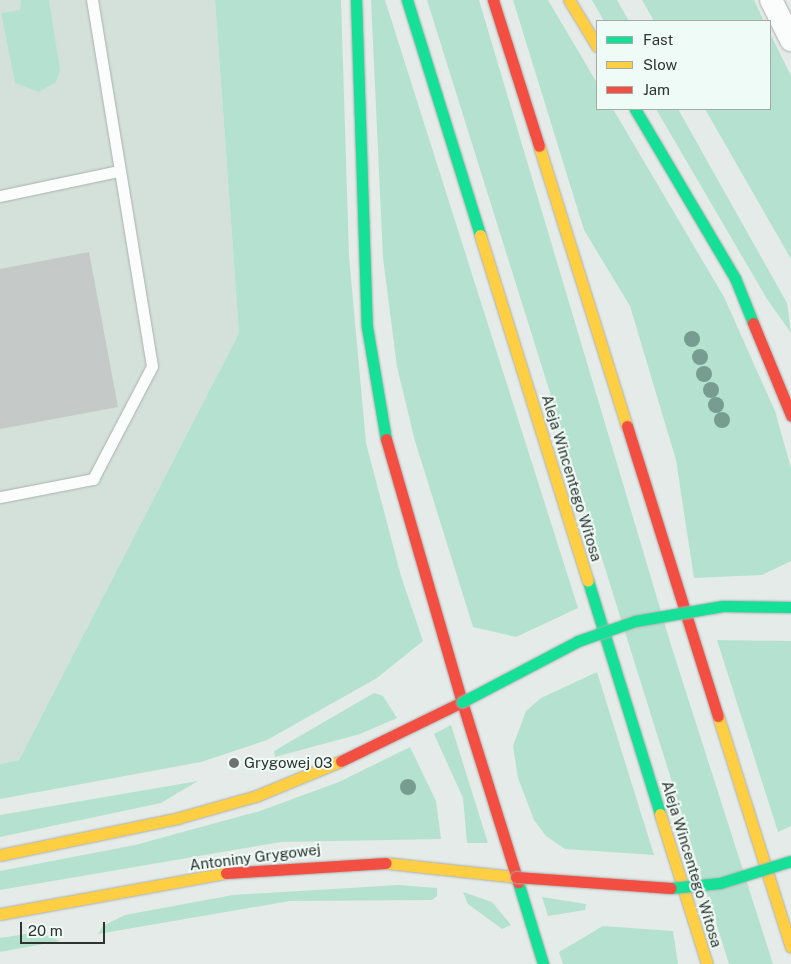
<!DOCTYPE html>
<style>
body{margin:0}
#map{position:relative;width:791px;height:964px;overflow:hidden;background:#e5ebe8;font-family:"Public Sans",sans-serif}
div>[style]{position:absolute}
.built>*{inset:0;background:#d3e1da}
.green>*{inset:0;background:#b5e2d0}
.building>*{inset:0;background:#c5c9c8}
.roads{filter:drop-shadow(0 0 1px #abb0ae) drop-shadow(0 0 1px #abb0ae)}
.lane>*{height:11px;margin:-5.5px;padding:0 5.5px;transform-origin:5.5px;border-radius:5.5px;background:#fbfcfc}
.street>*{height:22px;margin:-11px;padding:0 11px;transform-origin:11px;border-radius:11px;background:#fbfcfc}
.fast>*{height:11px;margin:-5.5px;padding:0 5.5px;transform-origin:5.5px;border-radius:5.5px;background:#16e098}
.slow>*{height:11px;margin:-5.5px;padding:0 5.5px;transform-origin:5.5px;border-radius:5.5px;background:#ffcf43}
.jam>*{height:11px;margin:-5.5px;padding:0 5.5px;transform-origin:5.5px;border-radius:5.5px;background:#f24e42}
.bridges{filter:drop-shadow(0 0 1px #abb0ae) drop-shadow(0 0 1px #abb0ae)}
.fast-bridge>*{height:11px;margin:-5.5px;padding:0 5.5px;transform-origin:5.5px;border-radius:5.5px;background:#16e098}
.jam-bridge>*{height:11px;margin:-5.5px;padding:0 5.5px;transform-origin:5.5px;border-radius:5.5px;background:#f24e42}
.trees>*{width:16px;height:16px;margin:-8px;border-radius:50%;background:#779d91}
.dots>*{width:14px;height:14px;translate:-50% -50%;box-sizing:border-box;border:2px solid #effbf6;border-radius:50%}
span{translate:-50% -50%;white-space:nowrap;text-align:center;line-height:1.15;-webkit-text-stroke:4px #effbf6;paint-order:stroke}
.street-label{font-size:15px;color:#2e3331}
.poi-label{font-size:15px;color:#2e3331}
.left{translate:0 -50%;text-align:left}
.legend{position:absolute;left:596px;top:20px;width:175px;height:90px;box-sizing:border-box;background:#effbf6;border:1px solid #a2aba7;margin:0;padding:6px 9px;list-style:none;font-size:15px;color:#2e3331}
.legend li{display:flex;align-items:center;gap:10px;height:25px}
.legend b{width:25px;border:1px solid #a2aba7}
.scale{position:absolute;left:20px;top:922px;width:85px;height:22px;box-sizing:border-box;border:2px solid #2e3331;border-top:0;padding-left:6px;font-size:15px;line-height:18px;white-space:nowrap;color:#2e3331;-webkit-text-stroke:4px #effbf6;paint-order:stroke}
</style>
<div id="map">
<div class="built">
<i style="clip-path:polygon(0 0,215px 0,239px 333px,19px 760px,0 764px)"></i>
</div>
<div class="green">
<i style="clip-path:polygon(21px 0,49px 0,60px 70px,56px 82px,39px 92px,15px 83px,1px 13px,20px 10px)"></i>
<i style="clip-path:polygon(215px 0,341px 0,349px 256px,366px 443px,401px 576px,423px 641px,377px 678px,267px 740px,201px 762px,0 799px,0 764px,19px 760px,239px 333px)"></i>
<i style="clip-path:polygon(371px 0,385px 0,578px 608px,516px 637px,473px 627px,415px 441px,397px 367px,383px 258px)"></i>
<i style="clip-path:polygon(427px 0,479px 0,671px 645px,773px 964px,729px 964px)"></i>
<i style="clip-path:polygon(513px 0,548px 0,597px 83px,597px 109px,613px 109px,724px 297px,775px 411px,791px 468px,791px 561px,762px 575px,694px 578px,676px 460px,630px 306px,584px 230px)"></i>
<i style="clip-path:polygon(592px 0,617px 0,629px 21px,604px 21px)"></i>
<i style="clip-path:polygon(642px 0,754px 0,764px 21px,654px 21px)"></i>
<i style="clip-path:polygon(770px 33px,791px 76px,791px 259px,705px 109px,770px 109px)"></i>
<i style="clip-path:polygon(656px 109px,678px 109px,787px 303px,791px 333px,767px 299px)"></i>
<i style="clip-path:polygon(717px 640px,791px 641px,791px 826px,778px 832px)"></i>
<i style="clip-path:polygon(597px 672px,654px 855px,565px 849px,546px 836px,534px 820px,518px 778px,513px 746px,526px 711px,541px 698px)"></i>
<i style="clip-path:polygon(374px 693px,383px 696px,397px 718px,360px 734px,275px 757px,274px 751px)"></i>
<i style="clip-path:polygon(451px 725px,488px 843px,467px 843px,463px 798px,434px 734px)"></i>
<i style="clip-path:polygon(410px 747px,436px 801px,441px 839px,281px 842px,0 890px,0 871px,135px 845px,260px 811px,339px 782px)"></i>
<i style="clip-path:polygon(198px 781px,161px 803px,0 837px,0 815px)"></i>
<i style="clip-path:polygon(398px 885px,437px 888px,437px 896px,432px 900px,290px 901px,98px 934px,103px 926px,125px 915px,233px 895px)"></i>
<i style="clip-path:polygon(463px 892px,492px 902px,511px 925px,502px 929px,468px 904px)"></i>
<i style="clip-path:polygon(542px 897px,586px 904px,585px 910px,548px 916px)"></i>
<i style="clip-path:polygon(603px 926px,673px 931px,678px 964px,563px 964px,559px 952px)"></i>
<i style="clip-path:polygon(38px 932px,60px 941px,0 952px,0 938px)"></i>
</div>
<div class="building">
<i style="clip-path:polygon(89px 252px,118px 407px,0 429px,0 269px)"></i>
</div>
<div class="roads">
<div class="lane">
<i style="left:0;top:196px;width:122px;rotate:-11.9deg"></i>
<i style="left:0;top:497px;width:95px;rotate:-11deg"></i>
<i style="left:93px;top:479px;width:127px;rotate:-62.4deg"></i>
<i style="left:152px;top:366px;width:371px;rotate:-99.3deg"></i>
</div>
<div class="street">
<i style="left:771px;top:0;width:45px;rotate:63.4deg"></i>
</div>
<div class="fast">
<i style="left:356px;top:0;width:327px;rotate:88.1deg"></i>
<i style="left:367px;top:327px;width:114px;rotate:80.4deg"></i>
<i style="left:407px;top:0;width:246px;rotate:72.7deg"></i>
<i style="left:635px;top:109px;width:196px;rotate:59.4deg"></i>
<i style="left:735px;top:278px;width:48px;rotate:68.2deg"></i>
<i style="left:588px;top:581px;width:244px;rotate:72.8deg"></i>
<i style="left:518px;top:882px;width:86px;rotate:73deg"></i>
</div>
<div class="slow">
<i style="left:569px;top:0;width:54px;rotate:58.7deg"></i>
<i style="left:539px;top:146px;width:294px;rotate:72.6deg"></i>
<i style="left:480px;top:235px;width:362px;rotate:72.7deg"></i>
<i style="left:718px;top:716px;width:242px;rotate:72.5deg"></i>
<i style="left:660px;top:814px;width:157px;rotate:72.6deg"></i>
<i style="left:0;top:855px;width:182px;rotate:-11.7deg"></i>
<i style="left:178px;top:818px;width:81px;rotate:-15.8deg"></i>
<i style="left:256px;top:796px;width:92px;rotate:-22.4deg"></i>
<i style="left:386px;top:863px;width:131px;rotate:6.1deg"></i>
<i style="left:0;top:914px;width:230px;rotate:-10.3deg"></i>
</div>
<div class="jam">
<i style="left:493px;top:0;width:153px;rotate:72.5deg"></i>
<i style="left:753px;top:323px;width:100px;rotate:67.6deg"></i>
<i style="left:627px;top:426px;width:304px;rotate:72.6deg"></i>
<i style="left:386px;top:439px;width:274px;rotate:73.9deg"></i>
<i style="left:341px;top:761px;width:135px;rotate:-26deg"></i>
<i style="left:462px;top:702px;width:189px;rotate:72.7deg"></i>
<i style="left:226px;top:873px;width:160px;rotate:-3.6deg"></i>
</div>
</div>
<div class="bridges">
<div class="fast-bridge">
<i style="left:462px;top:702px;width:131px;rotate:-27.7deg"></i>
<i style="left:578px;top:641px;width:60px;rotate:-19.3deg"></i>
<i style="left:635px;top:621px;width:89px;rotate:-9.7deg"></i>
<i style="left:723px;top:606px;width:68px;rotate:0.8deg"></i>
<i style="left:671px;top:888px;width:49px;rotate:-5.8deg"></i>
<i style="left:720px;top:883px;width:74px;rotate:-17.2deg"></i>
</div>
<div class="jam-bridge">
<i style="left:516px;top:877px;width:155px;rotate:4.1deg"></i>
</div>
</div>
<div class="trees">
<i style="left:692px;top:339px"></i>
<i style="left:700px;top:357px"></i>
<i style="left:704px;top:374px"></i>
<i style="left:711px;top:390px"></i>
<i style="left:716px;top:405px"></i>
<i style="left:722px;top:420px"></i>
<i style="left:408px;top:787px"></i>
</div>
<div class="dots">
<i style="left:234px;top:763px;background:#6e7371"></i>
</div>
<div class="street-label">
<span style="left:572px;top:478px;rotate:73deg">Aleja Wincentego Witosa</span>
<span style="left:255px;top:857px;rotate:-7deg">Antoniny Grygowej</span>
<span style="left:692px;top:864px;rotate:73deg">Aleja Wincentego Witosa</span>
</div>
<div class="poi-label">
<span class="left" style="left:244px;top:763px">Grygowej 03</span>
</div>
<ul class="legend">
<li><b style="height:6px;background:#16e098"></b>Fast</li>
<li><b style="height:6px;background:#ffcf43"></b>Slow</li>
<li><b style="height:6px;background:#f24e42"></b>Jam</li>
</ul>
<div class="scale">20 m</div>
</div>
